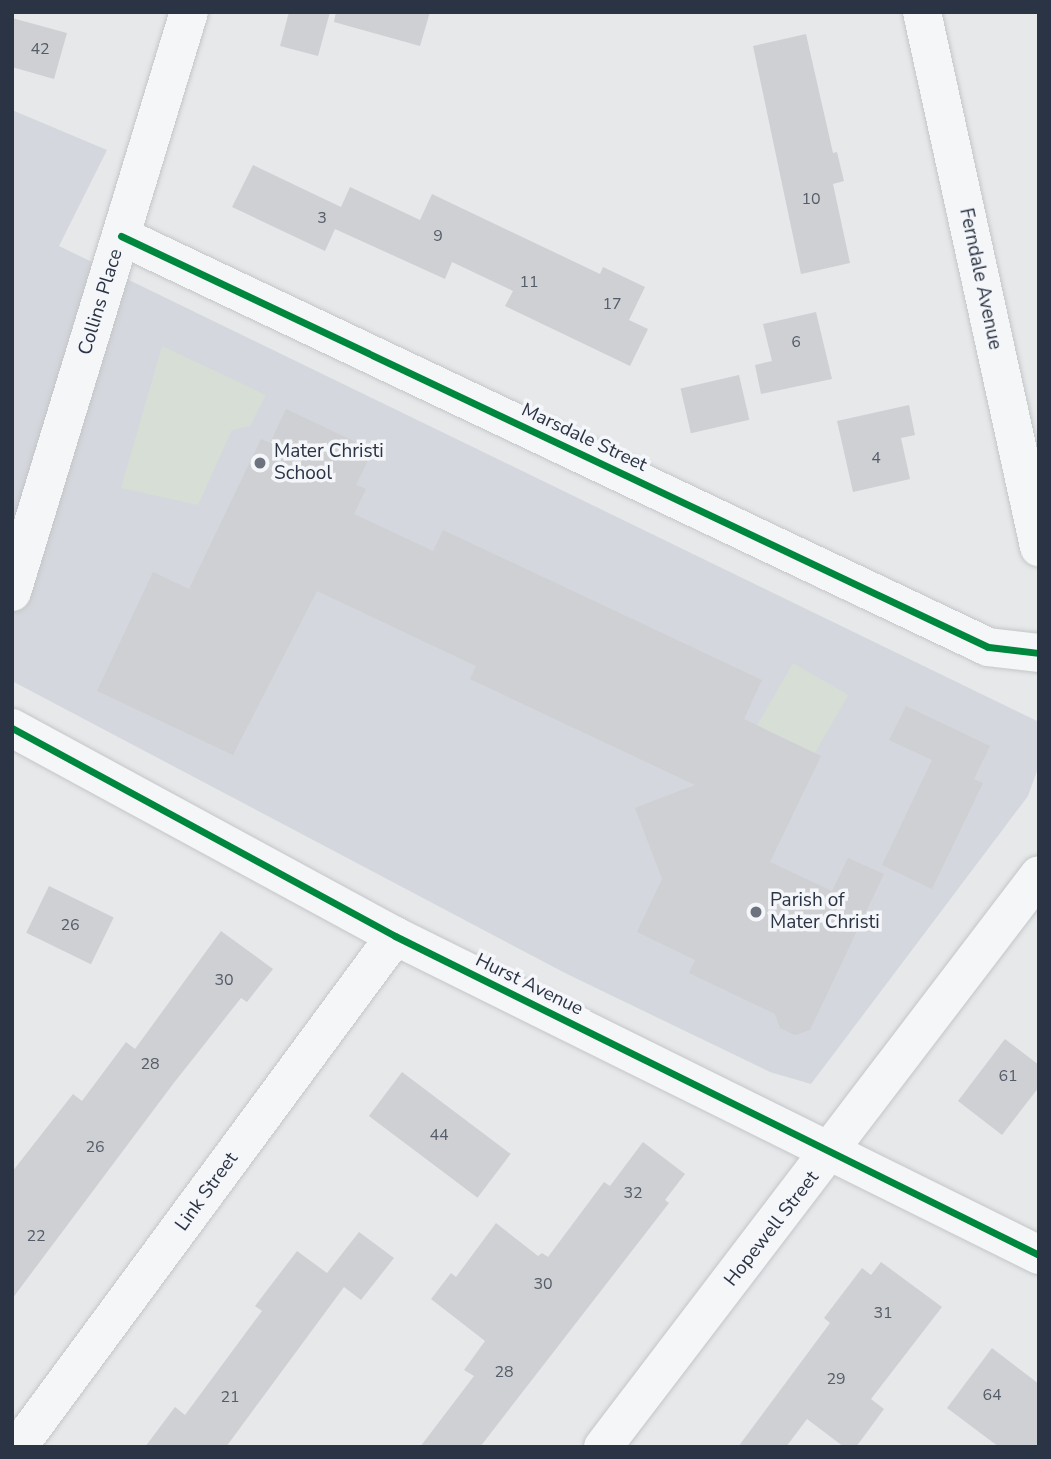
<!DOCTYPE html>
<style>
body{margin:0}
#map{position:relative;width:1051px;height:1459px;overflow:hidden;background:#e6e8ea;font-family:"Nunito Sans",sans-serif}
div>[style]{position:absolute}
.built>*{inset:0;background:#d4d7dd}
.green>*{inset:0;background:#d6ded6;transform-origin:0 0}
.building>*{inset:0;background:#ced0d3;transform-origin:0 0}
.roads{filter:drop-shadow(0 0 2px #c4c6c8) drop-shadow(0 0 2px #c4c6c8)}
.minor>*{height:38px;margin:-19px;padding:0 19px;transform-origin:19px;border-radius:19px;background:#f5f6f7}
.cycleway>*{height:7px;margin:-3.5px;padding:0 3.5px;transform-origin:3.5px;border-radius:3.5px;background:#00873e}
.dots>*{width:19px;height:19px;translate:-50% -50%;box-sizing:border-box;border:4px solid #f4f6f9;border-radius:50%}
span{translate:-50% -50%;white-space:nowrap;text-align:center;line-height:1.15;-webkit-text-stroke:7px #f4f6f9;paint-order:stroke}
.number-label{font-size:16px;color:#545c69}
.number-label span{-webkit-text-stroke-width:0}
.street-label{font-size:19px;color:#2b3445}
.poi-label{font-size:19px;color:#2b3445}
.left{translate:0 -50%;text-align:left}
.frame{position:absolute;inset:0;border:14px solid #2b3445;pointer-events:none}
</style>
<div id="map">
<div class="built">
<i style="clip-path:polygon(12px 110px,107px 150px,59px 246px,1039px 722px,1039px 765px,1028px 796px,811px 1084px,770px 1072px,565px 973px,12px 681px)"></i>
</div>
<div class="green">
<i style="clip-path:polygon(162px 346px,266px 395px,250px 426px,232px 430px,198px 505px,121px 488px)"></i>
<i style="left:793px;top:663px;width:64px;height:72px;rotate:30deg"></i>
</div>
<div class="building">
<i style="clip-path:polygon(289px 12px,330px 12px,318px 56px,280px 46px)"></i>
<i style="clip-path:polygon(336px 12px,430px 12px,420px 46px,334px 22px)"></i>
<i style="clip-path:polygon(12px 18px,67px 33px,54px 79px,12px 67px)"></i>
<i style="clip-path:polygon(806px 34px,833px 153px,837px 152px,844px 181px,833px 184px,850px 263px,801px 274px,753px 46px)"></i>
<i style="clip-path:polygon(253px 165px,341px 207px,350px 187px,420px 220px,432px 194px,600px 274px,603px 267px,645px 287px,629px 320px,648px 329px,630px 366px,505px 306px,513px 291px,452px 262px,445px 279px,335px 229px,325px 251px,232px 207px)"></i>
<i style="clip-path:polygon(816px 312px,832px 379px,761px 394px,755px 365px,772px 361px,763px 324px)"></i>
<i style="left:739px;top:375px;width:46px;height:60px;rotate:77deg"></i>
<i style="clip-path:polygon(909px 405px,915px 435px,901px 438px,910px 479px,853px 492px,837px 421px)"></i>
<i style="clip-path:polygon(286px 409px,373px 450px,356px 485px,366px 489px,354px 514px,433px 551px,443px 530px,762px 680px,744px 719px,821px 756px,770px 862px,832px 891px,848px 858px,884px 874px,810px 1030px,795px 1035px,780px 1028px,775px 1014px,689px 973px,695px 960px,637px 932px,662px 879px,635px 808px,695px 785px,470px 679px,476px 666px,317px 591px,233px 755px,97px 691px,153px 572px,189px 589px,261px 439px,270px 443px)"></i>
<i style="clip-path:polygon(906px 706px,990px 746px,974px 779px,983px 783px,932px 889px,882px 865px,932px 760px,889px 740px)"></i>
<i style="left:49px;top:886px;width:72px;height:52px;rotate:26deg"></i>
<i style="clip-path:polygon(221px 931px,273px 969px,247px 1002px,241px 998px,173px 1084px,12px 1299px,12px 1172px,73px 1094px,82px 1101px,126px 1042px,135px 1049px)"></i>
<i style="clip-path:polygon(1005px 1039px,1039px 1065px,1039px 1087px,1002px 1135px,958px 1101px)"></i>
<i style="left:402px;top:1072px;width:136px;height:55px;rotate:37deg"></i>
<i style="clip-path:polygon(643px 1142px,685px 1174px,665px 1200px,669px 1203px,480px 1447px,420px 1447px,474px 1376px,464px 1370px,485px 1341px,431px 1299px,451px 1273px,456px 1277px,496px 1223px,538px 1256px,542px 1253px,548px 1257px,604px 1182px,610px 1186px)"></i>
<i style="clip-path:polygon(359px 1232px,394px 1258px,361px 1300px,344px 1287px,226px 1447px,145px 1447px,175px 1407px,185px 1415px,262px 1311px,255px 1306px,297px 1251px,327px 1273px)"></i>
<i style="clip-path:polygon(881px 1262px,942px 1307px,871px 1399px,884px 1409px,856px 1447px,844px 1447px,807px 1419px,786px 1447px,738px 1447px,830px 1323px,824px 1318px,862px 1268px,871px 1275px)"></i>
<i style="clip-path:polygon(992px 1348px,1039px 1384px,1039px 1447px,999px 1447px,947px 1408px)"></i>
</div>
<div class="roads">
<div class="minor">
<i style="left:922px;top:12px;width:548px;rotate:77.66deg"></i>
<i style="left:121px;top:236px;width:959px;rotate:25.36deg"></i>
<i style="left:988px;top:647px;width:51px;rotate:6.7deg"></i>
<i style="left:12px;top:592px;width:606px;rotate:-73.03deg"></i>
<i style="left:12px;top:728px;width:436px;rotate:28.5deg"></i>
<i style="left:395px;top:936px;width:719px;rotate:26.35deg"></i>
<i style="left:18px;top:1447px;width:635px;rotate:-53.58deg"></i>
<i style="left:603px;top:1447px;width:719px;rotate:-52.68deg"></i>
</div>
</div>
<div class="cycleway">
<i style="left:121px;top:236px;width:959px;rotate:25.36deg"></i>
<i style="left:988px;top:647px;width:51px;rotate:6.7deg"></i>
<i style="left:12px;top:728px;width:436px;rotate:28.5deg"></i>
<i style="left:395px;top:936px;width:719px;rotate:26.35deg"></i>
</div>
<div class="dots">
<i style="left:260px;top:463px;background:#6c737f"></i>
<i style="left:756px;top:912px;background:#6c737f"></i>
</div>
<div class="number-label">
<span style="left:40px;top:49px">42</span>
<span style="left:811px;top:199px">10</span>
<span style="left:322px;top:218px">3</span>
<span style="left:438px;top:236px">9</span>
<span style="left:529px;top:282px">11</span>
<span style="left:612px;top:304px">17</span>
<span style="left:796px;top:342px">6</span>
<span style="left:876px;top:458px">4</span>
<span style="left:70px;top:925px">26</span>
<span style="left:224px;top:980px">30</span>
<span style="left:150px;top:1064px">28</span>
<span style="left:1008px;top:1076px">61</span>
<span style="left:439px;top:1135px">44</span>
<span style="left:95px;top:1147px">26</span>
<span style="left:633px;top:1193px">32</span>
<span style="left:36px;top:1236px">22</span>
<span style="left:543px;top:1284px">30</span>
<span style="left:883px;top:1313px">31</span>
<span style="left:504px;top:1372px">28</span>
<span style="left:836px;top:1379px">29</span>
<span style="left:992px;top:1395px">64</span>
<span style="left:230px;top:1397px">21</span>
</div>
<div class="street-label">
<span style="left:980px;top:279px;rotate:78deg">Ferndale Avenue</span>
<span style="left:101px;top:302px;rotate:-73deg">Collins Place</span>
<span style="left:584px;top:438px;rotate:25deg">Marsdale Street</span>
<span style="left:529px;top:985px;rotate:26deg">Hurst Avenue</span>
<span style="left:207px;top:1192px;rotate:-54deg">Link Street</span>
<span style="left:772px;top:1229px;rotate:-52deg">Hopewell Street</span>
</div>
<div class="poi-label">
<span class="left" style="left:274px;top:463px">Mater Christi<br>School</span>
<span class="left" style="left:770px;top:912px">Parish of<br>Mater Christi</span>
</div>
<div class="frame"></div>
</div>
